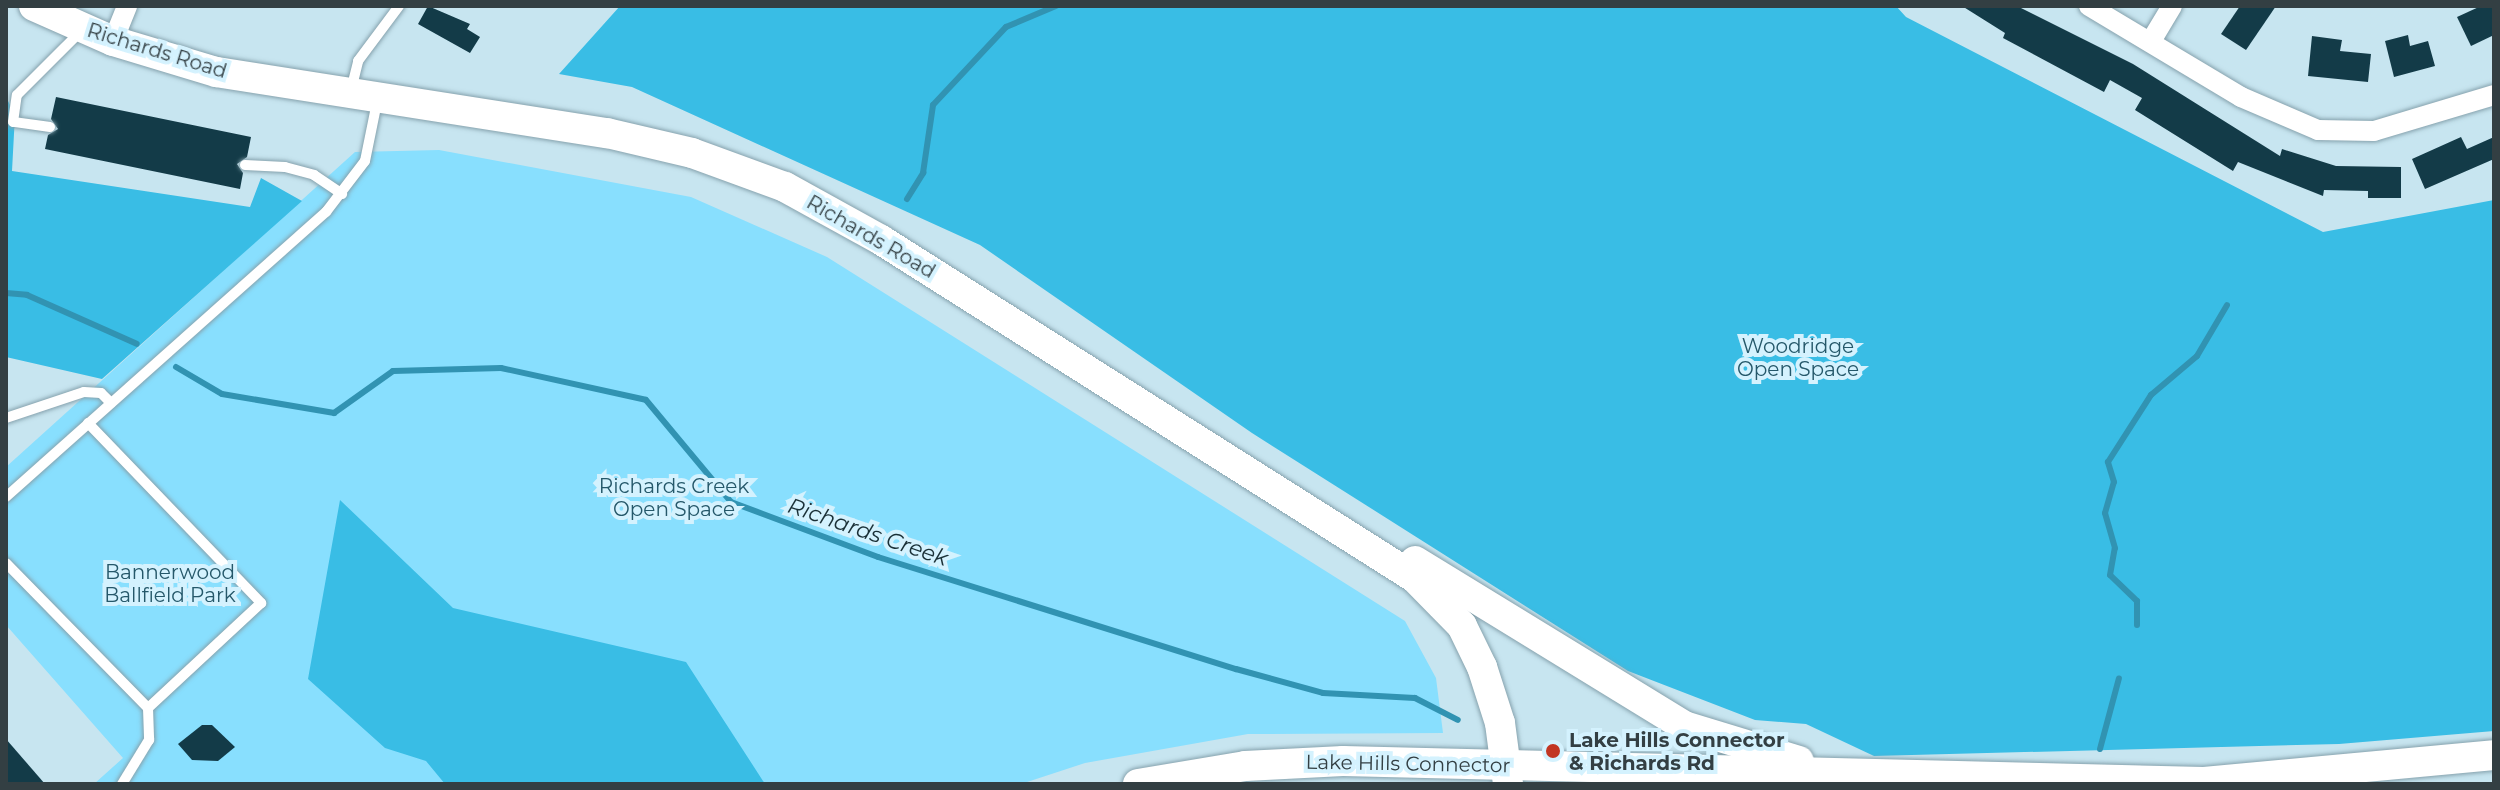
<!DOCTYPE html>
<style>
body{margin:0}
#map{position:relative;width:2500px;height:790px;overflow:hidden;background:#c7e5f0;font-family:Montserrat,sans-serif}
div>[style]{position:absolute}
.green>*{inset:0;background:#88dffe}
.forest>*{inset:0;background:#39bde5}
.stream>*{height:6px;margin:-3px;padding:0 3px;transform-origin:3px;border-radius:3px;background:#3193b2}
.building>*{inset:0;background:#133b48}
.roads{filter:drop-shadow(0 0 2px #86a2ad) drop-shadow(0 0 2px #86a2ad)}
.lane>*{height:10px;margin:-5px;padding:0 5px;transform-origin:5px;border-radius:5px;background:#fff}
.street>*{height:20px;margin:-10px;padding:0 10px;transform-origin:10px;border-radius:10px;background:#fff}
.secondary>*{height:30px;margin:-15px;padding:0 15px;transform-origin:15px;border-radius:15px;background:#fff}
.dots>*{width:22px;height:22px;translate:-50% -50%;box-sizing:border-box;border:4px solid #d4f2fe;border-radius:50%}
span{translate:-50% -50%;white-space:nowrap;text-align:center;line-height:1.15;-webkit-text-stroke:8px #d4f2fe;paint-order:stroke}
.street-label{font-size:20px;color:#333f43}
.park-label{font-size:20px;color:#25586a}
.poi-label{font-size:20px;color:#333f43;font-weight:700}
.left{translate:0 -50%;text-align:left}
.water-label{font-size:22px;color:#1a3037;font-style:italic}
.frame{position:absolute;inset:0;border:8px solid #333f43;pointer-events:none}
</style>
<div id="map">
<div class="green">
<i style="clip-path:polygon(439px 150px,691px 197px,827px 257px,1405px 621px,1436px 678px,1443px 733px,1248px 734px,1085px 763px,1021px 784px,94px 784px,123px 758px,6px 625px,6px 467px,355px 152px)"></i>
</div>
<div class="forest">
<i style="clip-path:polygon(620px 6px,1896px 6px,1906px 17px,2323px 232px,2494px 200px,2494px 731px,2339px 744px,1874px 756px,1806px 724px,1755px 720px,1628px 671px,1252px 433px,980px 245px,632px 87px,559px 74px)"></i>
<i style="clip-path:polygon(6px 97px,15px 115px,12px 171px,250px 207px,261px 178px,302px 201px,102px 379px,6px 357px)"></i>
<i style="clip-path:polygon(340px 500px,453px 608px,686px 662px,765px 784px,445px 784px,426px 761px,385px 748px,308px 679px)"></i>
</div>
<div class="stream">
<i style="left:907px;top:199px;width:31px;rotate:-58deg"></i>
<i style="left:923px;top:173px;width:69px;rotate:-81.6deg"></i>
<i style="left:933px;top:105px;width:107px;rotate:-46.9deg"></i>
<i style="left:1006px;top:27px;width:54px;rotate:-22.8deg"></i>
<i style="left:6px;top:293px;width:21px;rotate:5deg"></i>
<i style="left:27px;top:295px;width:120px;rotate:24deg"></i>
<i style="left:176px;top:367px;width:53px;rotate:30.4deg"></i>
<i style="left:222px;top:394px;width:114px;rotate:9.6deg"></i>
<i style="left:334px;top:413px;width:72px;rotate:-35.4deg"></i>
<i style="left:393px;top:371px;width:108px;rotate:-1.6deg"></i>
<i style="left:501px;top:368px;width:148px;rotate:12.4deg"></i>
<i style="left:646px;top:400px;width:133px;rotate:50.2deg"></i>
<i style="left:731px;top:502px;width:157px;rotate:20.5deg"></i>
<i style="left:878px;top:557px;width:375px;rotate:17.4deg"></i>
<i style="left:1236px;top:669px;width:90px;rotate:15.4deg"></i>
<i style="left:1323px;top:693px;width:92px;rotate:3.1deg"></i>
<i style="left:1415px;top:698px;width:48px;rotate:27.1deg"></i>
<i style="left:2137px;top:625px;width:24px;rotate:-90deg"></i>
<i style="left:2137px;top:601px;width:37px;rotate:-136deg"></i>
<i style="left:2110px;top:575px;width:27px;rotate:-80deg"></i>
<i style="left:2115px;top:548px;width:36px;rotate:-106deg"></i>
<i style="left:2105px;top:513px;width:32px;rotate:-74deg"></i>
<i style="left:2114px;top:482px;width:21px;rotate:-107deg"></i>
<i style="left:2108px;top:462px;width:80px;rotate:-57.3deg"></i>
<i style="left:2151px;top:395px;width:60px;rotate:-40.3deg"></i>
<i style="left:2197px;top:356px;width:59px;rotate:-59.5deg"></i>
<i style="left:2100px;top:749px;width:73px;rotate:-75deg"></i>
</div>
<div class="building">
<i style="clip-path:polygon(428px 6px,470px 24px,467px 29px,480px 37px,470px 53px,418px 24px)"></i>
<i style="clip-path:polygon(1962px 6px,2017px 6px,2133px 64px,2280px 156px,2282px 149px,2336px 166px,2401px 167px,2401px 198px,2368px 198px,2368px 191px,2324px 190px,2323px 196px,2238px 162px,2233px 171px,2135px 110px,2142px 98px,2110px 80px,2104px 92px,2003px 38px,2005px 33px)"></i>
<i style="clip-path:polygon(2240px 6px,2276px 6px,2246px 50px,2221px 34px)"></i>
<i style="clip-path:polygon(2481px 6px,2494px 6px,2494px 35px,2471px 46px,2457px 17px)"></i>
<i style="clip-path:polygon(2408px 35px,2410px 46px,2428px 41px,2435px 66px,2394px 77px,2385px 41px)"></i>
<i style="clip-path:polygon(2312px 36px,2342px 40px,2340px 51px,2371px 54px,2368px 82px,2308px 76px)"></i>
<i style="clip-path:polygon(56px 97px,251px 137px,247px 157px,237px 164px,243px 173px,240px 189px,45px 149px,48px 135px,58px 129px,51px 119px)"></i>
<i style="clip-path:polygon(2461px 137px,2467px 149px,2494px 137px,2494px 159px,2425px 189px,2412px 159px)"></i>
<i style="clip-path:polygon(202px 725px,212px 725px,235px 747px,218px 761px,192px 760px,178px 744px)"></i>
<i style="clip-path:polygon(6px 739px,45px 784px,6px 784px)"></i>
</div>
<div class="roads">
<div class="lane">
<i style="left:351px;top:90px;width:30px;rotate:-76deg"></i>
<i style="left:358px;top:61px;width:69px;rotate:-53.3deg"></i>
<i style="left:50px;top:127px;width:37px;rotate:-172deg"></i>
<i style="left:13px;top:122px;width:27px;rotate:-82deg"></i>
<i style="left:17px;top:95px;width:92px;rotate:-45deg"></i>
<i style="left:245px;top:165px;width:40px;rotate:2.9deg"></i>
<i style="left:285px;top:167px;width:30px;rotate:15deg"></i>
<i style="left:314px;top:175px;width:34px;rotate:34deg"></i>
<i style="left:6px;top:418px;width:82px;rotate:-18.4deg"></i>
<i style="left:84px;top:392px;width:17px;rotate:3deg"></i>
<i style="left:101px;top:393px;width:14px;rotate:45deg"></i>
<i style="left:88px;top:423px;width:250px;rotate:46.1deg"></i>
<i style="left:261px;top:603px;width:154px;rotate:137.1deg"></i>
<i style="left:6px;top:497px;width:429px;rotate:-41.7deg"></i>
<i style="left:326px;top:212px;width:64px;rotate:-52.6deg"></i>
<i style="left:365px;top:161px;width:60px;rotate:-78.5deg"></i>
<i style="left:6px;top:563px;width:203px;rotate:45.6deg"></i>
<i style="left:148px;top:708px;width:32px;rotate:88deg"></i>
<i style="left:149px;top:740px;width:52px;rotate:121.5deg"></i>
</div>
<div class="street">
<i style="left:2089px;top:6px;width:177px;rotate:30.9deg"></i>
<i style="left:2241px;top:97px;width:84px;rotate:23.2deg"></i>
<i style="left:2318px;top:130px;width:56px;rotate:1deg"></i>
<i style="left:2374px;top:131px;width:125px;rotate:-16.7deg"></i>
<i style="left:113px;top:41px;width:38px;rotate:-68deg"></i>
<i style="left:2151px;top:41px;width:41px;rotate:-59deg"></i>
</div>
<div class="secondary">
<i style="left:34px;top:6px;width:86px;rotate:23.9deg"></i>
<i style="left:113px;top:41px;width:108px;rotate:16.8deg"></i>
<i style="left:216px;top:72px;width:396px;rotate:8.9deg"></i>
<i style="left:607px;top:133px;width:87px;rotate:13.2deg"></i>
<i style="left:692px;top:153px;width:99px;rotate:20.1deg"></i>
<i style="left:785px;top:187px;width:110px;rotate:28.9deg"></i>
<i style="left:881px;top:240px;width:632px;rotate:32.33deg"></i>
<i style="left:1415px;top:578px;width:67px;rotate:45.6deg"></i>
<i style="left:1462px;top:626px;width:46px;rotate:64deg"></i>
<i style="left:1482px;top:667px;width:59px;rotate:72.2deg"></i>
<i style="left:1500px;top:723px;width:62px;rotate:82.5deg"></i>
<i style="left:1415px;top:561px;width:316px;rotate:31.5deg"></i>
<i style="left:1684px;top:726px;width:120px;rotate:16.9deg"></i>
<i style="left:1138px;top:784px;width:109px;rotate:-9.5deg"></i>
<i style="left:1245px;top:766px;width:98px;rotate:-2.9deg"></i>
<i style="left:1343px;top:761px;width:861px;rotate:1.4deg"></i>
<i style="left:2204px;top:782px;width:291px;rotate:-5.3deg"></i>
</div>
</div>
<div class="dots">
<i style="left:1553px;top:751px;background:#c23623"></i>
</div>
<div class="street-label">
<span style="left:157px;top:51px;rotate:17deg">Richards Road</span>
<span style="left:871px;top:237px;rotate:30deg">Richards Road</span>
<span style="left:1408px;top:764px;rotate:1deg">Lake Hills Connector</span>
</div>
<div class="park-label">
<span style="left:1798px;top:358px">Woodridge<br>Open Space</span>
<span style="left:674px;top:498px">Richards Creek<br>Open Space</span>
<span style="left:170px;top:584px">Bannerwood<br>Ballfield Park</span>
</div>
<div class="poi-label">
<span class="left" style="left:1569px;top:752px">Lake Hills Connector<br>&amp; Richards Rd</span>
</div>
<div class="water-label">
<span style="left:868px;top:532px;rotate:19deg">Richards Creek</span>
</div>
<div class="frame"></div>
</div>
